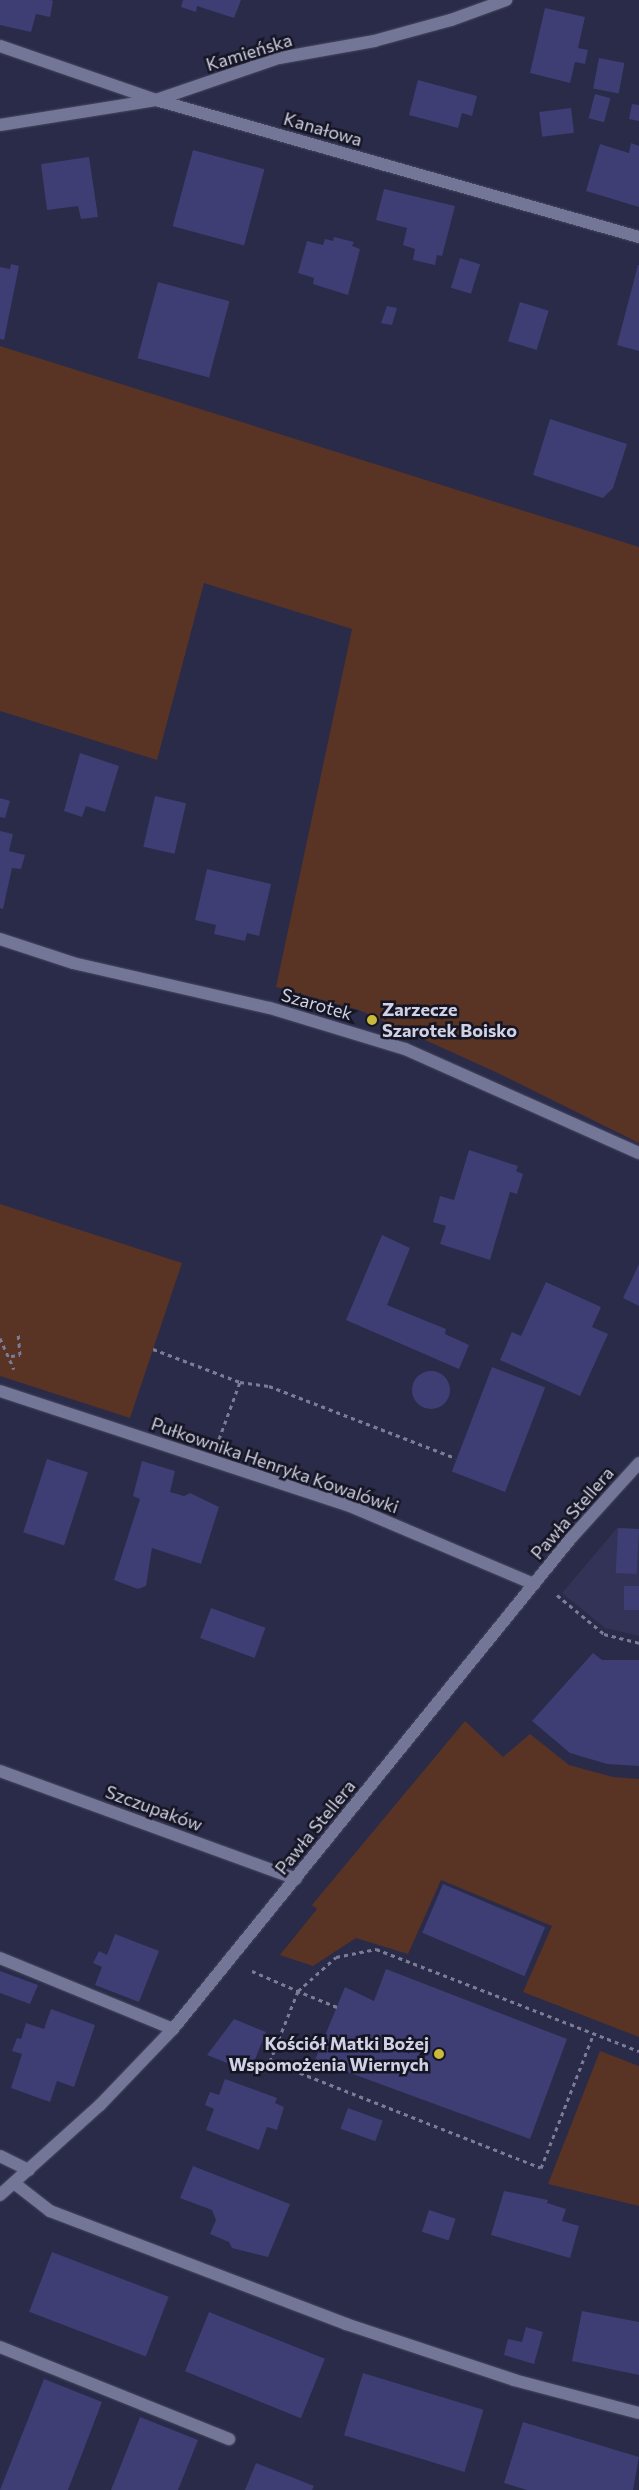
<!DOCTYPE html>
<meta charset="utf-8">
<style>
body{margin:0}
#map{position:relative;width:639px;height:2490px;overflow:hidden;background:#2a2b49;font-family:Commissioner,sans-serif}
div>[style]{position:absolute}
.built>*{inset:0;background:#323357}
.green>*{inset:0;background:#593323}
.building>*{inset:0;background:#3e3d74;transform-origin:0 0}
.round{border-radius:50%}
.path>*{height:3px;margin-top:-1.5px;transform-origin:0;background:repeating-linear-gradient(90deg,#7b7c95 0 4px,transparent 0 8px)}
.roads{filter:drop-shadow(0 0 1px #484861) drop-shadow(0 0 1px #484861)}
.minor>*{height:12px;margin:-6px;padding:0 6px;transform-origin:6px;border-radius:6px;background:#747698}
.dots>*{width:14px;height:14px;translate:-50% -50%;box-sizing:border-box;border:2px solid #151523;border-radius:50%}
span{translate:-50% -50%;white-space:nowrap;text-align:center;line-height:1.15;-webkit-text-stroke:5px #151523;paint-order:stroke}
.street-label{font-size:18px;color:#d0d1e4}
.poi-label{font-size:18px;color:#d0d1e4;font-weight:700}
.left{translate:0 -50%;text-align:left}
.right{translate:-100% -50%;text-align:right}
</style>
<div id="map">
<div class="built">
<i style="clip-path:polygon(617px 1528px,639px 1529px,639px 1636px,605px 1628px,562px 1593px)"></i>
</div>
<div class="green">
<i style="clip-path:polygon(0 346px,639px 547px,639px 1143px,500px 1074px,359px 1010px,276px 987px,352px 629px,204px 583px,157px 760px,0 711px)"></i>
<i style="clip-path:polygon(0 1204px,182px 1263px,130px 1418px,0 1376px)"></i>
<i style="clip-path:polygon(465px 1721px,503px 1757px,530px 1734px,569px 1765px,613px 1777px,639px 1779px,639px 2037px,523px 1992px,552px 1926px,441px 1880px,408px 1954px,356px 1938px,313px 1966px,280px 1955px,317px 1909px,312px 1905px)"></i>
<i style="clip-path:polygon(600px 2051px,639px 2066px,639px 2206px,548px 2184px)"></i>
</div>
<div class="building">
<i style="clip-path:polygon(0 0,51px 0,53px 1px,50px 17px,36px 14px,31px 32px,0 25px)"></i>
<i style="clip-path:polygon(183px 0,241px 0,234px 18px,197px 6px,196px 12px,181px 7px)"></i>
<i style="clip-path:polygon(545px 8px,585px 17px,578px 48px,588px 50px,585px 64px,575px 62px,570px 83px,530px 73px)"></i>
<i style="left:599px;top:58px;width:26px;height:31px;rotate:11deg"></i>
<i style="clip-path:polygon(418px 80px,477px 96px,472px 116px,462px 113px,458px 128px,409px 115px)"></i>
<i style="left:595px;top:94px;width:16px;height:25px;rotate:15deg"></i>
<i style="clip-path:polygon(632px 104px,639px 105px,639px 121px,629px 119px)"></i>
<i style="left:571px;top:108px;width:25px;height:32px;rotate:83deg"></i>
<i style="clip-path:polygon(631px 143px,639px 146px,639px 207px,586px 191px,600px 144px,629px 153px)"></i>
<i style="left:193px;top:150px;width:74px;height:79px;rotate:15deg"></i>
<i style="clip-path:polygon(89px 157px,98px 217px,81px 219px,78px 206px,47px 210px,41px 164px)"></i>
<i style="clip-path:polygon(384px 189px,455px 206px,442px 256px,437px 255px,435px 265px,413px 260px,415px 249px,403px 245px,407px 228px,376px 220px)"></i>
<i style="clip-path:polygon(334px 237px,354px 242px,352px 246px,360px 249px,348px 295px,313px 284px,314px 278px,298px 273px,307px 241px,323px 245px,325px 239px,333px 241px)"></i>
<i style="left:460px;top:258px;width:21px;height:31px;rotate:17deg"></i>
<i style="clip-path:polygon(11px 264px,19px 266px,4px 340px,0 339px,0 267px,10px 269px)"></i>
<i style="clip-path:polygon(638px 265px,639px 265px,639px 351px,617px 345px)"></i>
<i style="left:158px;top:282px;width:74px;height:79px;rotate:15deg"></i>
<i style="left:520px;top:302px;width:30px;height:41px;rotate:17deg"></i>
<i style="clip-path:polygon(387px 306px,397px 308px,392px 325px,381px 323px)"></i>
<i style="clip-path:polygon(550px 419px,627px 444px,613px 488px,603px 498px,533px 475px)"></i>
<i style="clip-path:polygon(80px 753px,119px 766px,105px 812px,86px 806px,82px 817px,64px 811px)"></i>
<i style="left:155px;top:796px;width:32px;height:52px;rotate:13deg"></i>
<i style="clip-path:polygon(0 798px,10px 801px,5px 818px,0 817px)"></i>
<i style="clip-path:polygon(0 831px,13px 834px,9px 851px,25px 855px,21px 869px,12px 868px,3px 909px,0 908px)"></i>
<i style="clip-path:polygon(207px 869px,271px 884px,259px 936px,247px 933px,245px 941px,214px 934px,216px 925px,195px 920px)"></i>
<i style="clip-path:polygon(469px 1150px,518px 1166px,516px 1171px,523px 1174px,517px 1194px,510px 1192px,490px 1260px,440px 1244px,446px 1226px,433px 1222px,440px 1196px,454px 1200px)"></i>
<i style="clip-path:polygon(382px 1235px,410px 1248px,387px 1305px,446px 1329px,445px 1334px,469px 1345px,459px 1369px,346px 1320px)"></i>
<i style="clip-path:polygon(639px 1264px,639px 1306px,623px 1298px)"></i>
<i style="clip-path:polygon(546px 1282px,601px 1307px,592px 1327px,608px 1334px,580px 1396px,500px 1360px,512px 1332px,521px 1336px)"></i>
<i style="left:492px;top:1367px;width:57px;height:112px;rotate:21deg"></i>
<i class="round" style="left:412px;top:1371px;width:38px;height:38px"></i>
<i style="left:47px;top:1459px;width:43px;height:77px;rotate:18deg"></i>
<i style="clip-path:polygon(142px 1461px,175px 1471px,170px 1492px,184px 1496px,190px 1493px,219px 1507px,201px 1564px,152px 1548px,146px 1586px,138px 1589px,114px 1580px,140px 1499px,133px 1496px)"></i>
<i style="left:618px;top:1528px;width:21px;height:45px;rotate:3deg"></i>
<i style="left:624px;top:1586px;width:15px;height:24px"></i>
<i style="left:211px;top:1608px;width:58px;height:32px;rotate:20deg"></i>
<i style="clip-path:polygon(593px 1653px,602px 1660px,639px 1660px,639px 1766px,607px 1764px,570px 1753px,532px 1721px)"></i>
<i style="left:443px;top:1884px;width:111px;height:53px;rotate:23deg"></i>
<i style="clip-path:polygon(115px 1934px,159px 1951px,139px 2002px,95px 1985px,102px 1967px,93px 1963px,99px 1951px,107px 1955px)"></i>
<i style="clip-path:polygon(386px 1969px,567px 2039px,530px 2139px,315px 2060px,345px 1987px,374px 2001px)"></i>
<i style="clip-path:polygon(0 1971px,38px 1985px,30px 2004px,0 1993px)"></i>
<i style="clip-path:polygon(51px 2009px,95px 2025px,74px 2087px,57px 2081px,50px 2102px,11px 2088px,22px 2054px,12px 2051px,17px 2038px,21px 2039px,26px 2023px,44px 2029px)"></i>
<i style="clip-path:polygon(234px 2019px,266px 2032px,250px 2072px,207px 2055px)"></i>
<i style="clip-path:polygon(225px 2079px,277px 2098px,275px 2103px,284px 2107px,277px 2130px,267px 2127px,259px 2150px,206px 2130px,214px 2109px,205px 2105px,210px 2092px,219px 2095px)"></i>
<i style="left:348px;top:2108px;width:37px;height:22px;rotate:20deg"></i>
<i style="clip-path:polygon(193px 2166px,290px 2204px,268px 2257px,232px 2248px,229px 2242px,210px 2234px,216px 2220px,212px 2210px,180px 2198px)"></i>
<i style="clip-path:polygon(504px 2191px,548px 2200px,547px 2203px,566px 2209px,562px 2221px,579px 2226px,570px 2258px,491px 2235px)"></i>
<i style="left:429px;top:2210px;width:28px;height:23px;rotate:18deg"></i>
<i style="left:52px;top:2252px;width:125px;height:64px;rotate:21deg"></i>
<i style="clip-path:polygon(582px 2311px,639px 2322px,639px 2375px,572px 2361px)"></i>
<i style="left:209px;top:2312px;width:125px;height:64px;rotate:22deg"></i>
<i style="clip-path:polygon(526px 2327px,543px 2332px,534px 2364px,504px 2355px,508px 2339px,522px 2342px)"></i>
<i style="left:363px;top:2373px;width:126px;height:65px;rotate:17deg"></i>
<i style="clip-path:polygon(44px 2379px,102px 2402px,68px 2490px,0 2490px)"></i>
<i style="clip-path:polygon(140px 2417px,198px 2440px,178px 2490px,111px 2490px)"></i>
<i style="clip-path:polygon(523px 2422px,639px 2457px,633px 2490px,527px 2490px,504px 2483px)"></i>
<i style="clip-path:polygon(256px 2463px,314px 2486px,312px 2490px,245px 2490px)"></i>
</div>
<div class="path">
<i style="left:0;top:1338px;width:34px;rotate:66deg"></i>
<i style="left:153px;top:1349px;width:93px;rotate:20.8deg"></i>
<i style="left:240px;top:1382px;width:29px;rotate:8deg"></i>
<i style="left:269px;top:1386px;width:200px;rotate:21.1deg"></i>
<i style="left:11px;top:1356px;width:9px;rotate:-6deg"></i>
<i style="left:20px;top:1355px;width:22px;rotate:-95deg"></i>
<i style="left:219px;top:1439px;width:61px;rotate:-69.8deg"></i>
<i style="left:557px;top:1595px;width:61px;rotate:39.7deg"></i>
<i style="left:604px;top:1634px;width:36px;rotate:14deg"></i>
<i style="left:252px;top:1971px;width:50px;rotate:23.5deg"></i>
<i style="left:298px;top:1991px;width:51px;rotate:-41.8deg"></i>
<i style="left:336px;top:1957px;width:41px;rotate:-11.3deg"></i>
<i style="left:376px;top:1949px;width:282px;rotate:21.2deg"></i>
<i style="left:337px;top:2007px;width:42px;rotate:-157.7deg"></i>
<i style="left:298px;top:1991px;width:75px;rotate:111.8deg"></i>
<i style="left:270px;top:2061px;width:291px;rotate:21.5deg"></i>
<i style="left:541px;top:2168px;width:145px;rotate:-68.6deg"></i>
</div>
<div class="roads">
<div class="minor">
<i style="left:0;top:46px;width:165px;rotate:19.1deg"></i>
<i style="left:156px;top:100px;width:502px;rotate:15.84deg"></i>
<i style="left:0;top:125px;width:158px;rotate:-9.1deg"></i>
<i style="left:156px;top:100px;width:130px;rotate:-18.9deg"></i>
<i style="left:279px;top:58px;width:97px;rotate:-10.1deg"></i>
<i style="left:374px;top:41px;width:80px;rotate:-15.3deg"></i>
<i style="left:451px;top:20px;width:59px;rotate:-20deg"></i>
<i style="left:0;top:939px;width:77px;rotate:18.2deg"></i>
<i style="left:73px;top:963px;width:202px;rotate:12.9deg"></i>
<i style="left:270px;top:1008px;width:141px;rotate:16.9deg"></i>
<i style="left:405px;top:1049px;width:256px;rotate:24deg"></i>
<i style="left:0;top:1391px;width:368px;rotate:18.2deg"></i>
<i style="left:350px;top:1506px;width:200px;rotate:23deg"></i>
<i style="left:0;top:1771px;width:315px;rotate:20deg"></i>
<i style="left:0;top:1958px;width:187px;rotate:22.3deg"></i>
<i style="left:0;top:2156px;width:32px;rotate:26deg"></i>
<i style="left:14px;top:2183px;width:46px;rotate:37.9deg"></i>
<i style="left:50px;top:2211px;width:317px;rotate:20.9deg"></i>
<i style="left:346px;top:2324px;width:177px;rotate:18.4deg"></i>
<i style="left:514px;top:2380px;width:129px;rotate:14.8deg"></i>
<i style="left:0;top:2195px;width:135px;rotate:-42deg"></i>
<i style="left:100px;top:2105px;width:105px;rotate:-46.2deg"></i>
<i style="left:173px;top:2029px;width:633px;rotate:-50.96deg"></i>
<i style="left:572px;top:1537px;width:100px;rotate:-47.8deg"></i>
<i style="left:0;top:2347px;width:247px;rotate:21.9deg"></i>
</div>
</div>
<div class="dots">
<i style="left:372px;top:1020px;background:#caba3a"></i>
<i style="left:439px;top:2054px;background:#caba3a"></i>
</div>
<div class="street-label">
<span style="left:249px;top:52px;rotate:-17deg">Kamieńska</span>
<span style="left:323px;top:129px;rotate:16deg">Kanałowa</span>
<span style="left:317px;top:1004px;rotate:16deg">Szarotek</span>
<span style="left:275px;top:1465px;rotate:19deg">Pułkownika Henryka Kowalówki</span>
<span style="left:572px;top:1513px;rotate:-49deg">Pawła Stellera</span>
<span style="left:154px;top:1808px;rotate:20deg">Szczupaków</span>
<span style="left:315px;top:1827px;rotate:-51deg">Pawła Stellera</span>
</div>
<div class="poi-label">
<span class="left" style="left:382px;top:1020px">Zarzecze<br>Szarotek Boisko</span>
<span class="right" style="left:429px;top:2054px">Kościół Matki Bożej<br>Wspomożenia Wiernych</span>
</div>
</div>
